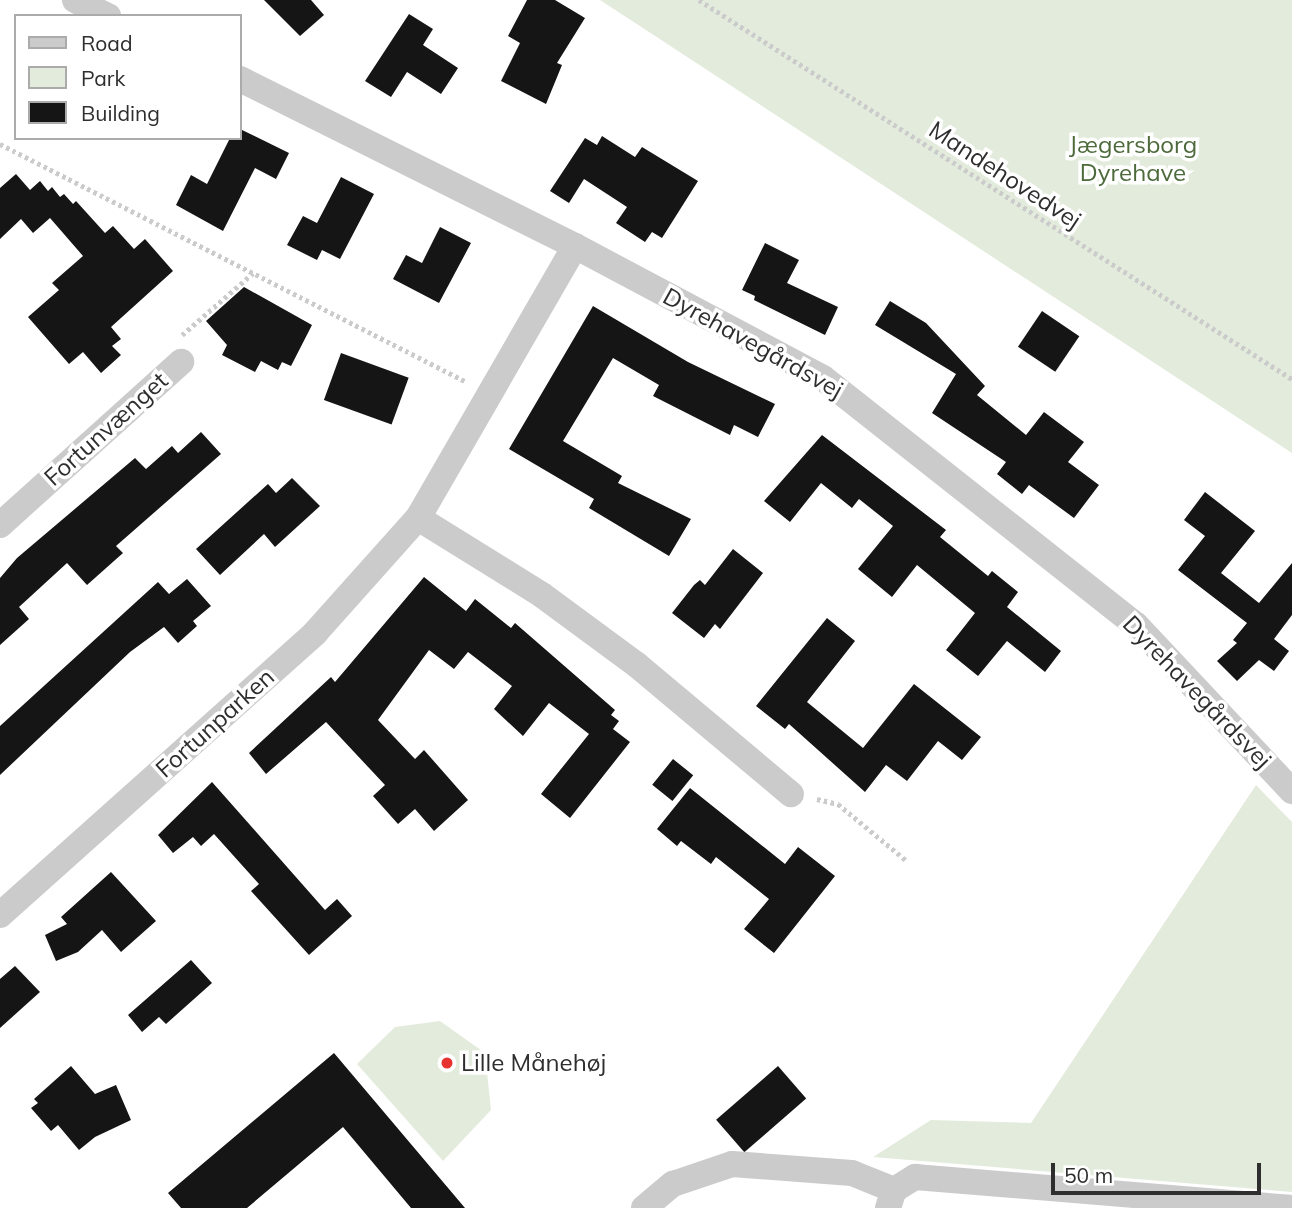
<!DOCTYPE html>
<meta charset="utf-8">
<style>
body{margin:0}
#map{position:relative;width:1292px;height:1208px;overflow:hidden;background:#fff;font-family:Mulish,sans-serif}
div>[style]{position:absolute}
.green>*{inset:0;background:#e3ecdc}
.building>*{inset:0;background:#151515;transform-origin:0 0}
.path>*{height:4.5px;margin-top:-2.25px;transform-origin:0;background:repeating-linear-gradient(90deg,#cbcbcb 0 3.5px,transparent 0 7px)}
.street>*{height:26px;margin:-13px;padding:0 13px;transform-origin:13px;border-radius:13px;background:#cbcbcb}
.dots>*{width:19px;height:19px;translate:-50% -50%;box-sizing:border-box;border:4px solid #fff;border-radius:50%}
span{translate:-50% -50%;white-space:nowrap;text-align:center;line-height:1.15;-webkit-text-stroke:7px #fff;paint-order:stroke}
.park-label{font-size:24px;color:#4d6a3b}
.street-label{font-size:24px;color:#2e2e2e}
.poi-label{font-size:24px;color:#2e2e2e}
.left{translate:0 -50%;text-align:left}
.legend{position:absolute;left:14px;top:14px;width:228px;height:126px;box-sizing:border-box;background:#fff;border:2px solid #ababab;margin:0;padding:9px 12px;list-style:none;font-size:21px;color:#2e2e2e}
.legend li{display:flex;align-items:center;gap:14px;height:35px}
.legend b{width:35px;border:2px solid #ababab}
.scale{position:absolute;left:1051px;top:1163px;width:210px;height:32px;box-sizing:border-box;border:4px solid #2e2e2e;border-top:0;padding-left:9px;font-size:21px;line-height:24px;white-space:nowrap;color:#2e2e2e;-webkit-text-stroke:5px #fff;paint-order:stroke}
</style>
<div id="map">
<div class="green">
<i style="clip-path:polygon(600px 0,1292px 0,1292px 453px)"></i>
<i style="clip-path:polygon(1256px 785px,1292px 822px,1292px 1192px,873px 1157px,931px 1120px,1031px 1123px)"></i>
<i style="clip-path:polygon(440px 1021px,485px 1053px,491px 1110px,443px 1161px,357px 1064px,395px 1027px)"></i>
</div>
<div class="building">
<i style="clip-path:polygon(264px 0,311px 0,324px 15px,300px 36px)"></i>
<i style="clip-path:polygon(527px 0,555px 0,585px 18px,557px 63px,562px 65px,546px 104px,501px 81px,520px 43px,508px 36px)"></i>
<i style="clip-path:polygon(409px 14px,433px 29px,423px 45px,458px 68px,441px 94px,407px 72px,391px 97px,365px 81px)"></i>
<i style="clip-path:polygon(240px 129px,289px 153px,276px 179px,255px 168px,223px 231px,176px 205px,191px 175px,207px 184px,230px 138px,240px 138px)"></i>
<i style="clip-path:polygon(602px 136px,635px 157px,642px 147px,698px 181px,662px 238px,652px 232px,645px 242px,616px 223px,627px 207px,584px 179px,569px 203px,550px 191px,585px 138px,597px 145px)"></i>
<i style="clip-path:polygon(16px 174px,30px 190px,40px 181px,48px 191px,52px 187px,60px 197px,64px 194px,73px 204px,76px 201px,105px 233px,113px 226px,134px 249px,145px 239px,173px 271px,111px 327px,121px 339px,112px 346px,121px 355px,101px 373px,83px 352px,69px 364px,28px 317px,59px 290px,52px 283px,83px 256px,50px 218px,33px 233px,21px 219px,0 239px,0 188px)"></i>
<i style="clip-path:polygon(341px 177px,374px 194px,340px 259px,322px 250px,317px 260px,287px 245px,303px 216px,317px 223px)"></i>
<i style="clip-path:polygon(440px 227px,471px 243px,439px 303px,393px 279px,406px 255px,422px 263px)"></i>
<i style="clip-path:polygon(765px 243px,799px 260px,787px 283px,838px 307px,825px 335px,754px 300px,755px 296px,742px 290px)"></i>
<i style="clip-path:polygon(244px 287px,312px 325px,291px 366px,282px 362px,278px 370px,261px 361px,255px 372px,222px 355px,227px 345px,206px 321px)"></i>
<i style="clip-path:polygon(890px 301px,926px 323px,985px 386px,977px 395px,1026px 435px,1044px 412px,1084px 442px,1068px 462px,1099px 485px,1074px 518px,1029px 485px,1022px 494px,997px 474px,1006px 462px,932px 413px,956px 374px,875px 325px)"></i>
<i style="clip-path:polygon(593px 306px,688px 362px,775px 404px,758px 437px,734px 425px,730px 435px,653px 396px,659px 385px,613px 358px,563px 441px,622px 476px,618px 483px,691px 519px,669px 556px,589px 508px,594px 499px,509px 449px)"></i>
<i style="left:1042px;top:311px;width:45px;height:43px;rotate:34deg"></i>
<i style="left:341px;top:353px;width:72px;height:50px;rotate:20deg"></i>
<i style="clip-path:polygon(201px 432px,221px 454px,116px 546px,123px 553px,87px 585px,67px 563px,19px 607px,29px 619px,0 645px,0 578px,17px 558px,135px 458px,146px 469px,172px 446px,178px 453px)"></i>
<i style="clip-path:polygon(822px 435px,946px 530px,940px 537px,988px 576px,992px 571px,1018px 592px,1007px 607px,1061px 651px,1045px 672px,1007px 641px,978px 676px,946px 650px,975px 613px,917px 565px,892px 597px,858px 569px,893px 526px,859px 499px,852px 508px,821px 483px,790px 522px,764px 501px)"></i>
<i style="clip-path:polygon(292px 478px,320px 506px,275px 547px,264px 534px,220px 575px,196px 549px,268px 484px,276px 493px)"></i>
<i style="clip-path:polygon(1205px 492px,1255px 531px,1221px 573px,1259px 603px,1292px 563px,1292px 615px,1274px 639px,1289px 651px,1274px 671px,1259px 660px,1237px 681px,1217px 661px,1237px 643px,1233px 640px,1247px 623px,1178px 570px,1205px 536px,1184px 520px)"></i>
<i style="clip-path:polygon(733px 549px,763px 573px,720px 629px,715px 624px,704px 638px,672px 613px,694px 585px,700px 580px,705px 585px)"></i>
<i style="clip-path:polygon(424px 577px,466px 611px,475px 599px,511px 628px,515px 623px,615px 710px,611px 715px,619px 721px,613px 729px,630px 742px,570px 818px,541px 794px,589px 734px,549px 703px,523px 736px,494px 709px,512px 686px,468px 652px,454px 669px,429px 650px,378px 720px,415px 759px,424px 750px,468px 800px,434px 831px,415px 809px,398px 824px,373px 796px,385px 785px,326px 722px,266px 774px,249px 753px,331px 677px,335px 682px)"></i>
<i style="clip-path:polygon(187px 579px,211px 606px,193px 621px,197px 626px,178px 643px,164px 627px,130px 652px,0 775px,0 726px,158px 582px,169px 594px)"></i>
<i style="clip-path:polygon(827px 618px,855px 641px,807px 702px,863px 748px,914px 684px,981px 737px,962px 760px,938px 741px,907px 781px,886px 765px,865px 792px,789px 724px,785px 729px,756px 706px)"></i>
<i style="left:673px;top:759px;width:26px;height:33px;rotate:39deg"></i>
<i style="clip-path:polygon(212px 782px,325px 910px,337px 899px,352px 916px,309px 955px,251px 891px,259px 884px,214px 834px,201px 846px,193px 837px,173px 853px,158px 835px)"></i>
<i style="clip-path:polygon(690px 788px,785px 864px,798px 847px,835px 876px,774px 953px,744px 929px,769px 899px,716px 857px,711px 864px,681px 841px,677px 846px,657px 829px)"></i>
<i style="clip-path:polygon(111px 872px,156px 921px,121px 952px,102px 930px,78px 952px,56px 961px,45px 935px,67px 924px,61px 917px)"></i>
<i style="clip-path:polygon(191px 960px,212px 983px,166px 1024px,159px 1017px,142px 1032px,128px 1015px)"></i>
<i style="clip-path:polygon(15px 966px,40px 992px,0 1028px,0 979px)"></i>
<i style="clip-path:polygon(334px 1053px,465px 1208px,411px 1208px,343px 1127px,247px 1208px,181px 1208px,168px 1193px)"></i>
<i style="clip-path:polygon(71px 1066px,95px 1094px,116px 1085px,131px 1120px,95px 1137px,79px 1150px,58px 1125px,51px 1131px,31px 1108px,38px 1103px,34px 1099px)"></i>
<i style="left:778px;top:1066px;width:43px;height:82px;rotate:49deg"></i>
</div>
<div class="path">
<i style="left:699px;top:0;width:704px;rotate:32.58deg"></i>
<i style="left:0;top:144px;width:524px;rotate:27.01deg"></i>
<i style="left:182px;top:335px;width:94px;rotate:-41.1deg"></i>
<i style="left:817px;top:799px;width:22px;rotate:13deg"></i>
<i style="left:838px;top:804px;width:89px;rotate:39.6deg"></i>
</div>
<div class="street">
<i style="left:75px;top:0;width:37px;rotate:26deg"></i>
<i style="left:240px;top:79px;width:374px;rotate:26.5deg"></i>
<i style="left:575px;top:246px;width:281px;rotate:28deg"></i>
<i style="left:823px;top:378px;width:399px;rotate:38.3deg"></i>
<i style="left:1136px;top:625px;width:228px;rotate:46.8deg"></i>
<i style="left:418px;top:518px;width:146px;rotate:31.8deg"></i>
<i style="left:542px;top:595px;width:118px;rotate:36.4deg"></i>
<i style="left:637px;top:665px;width:201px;rotate:40deg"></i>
<i style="left:0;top:525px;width:244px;rotate:-42deg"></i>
<i style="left:0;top:915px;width:423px;rotate:-41.8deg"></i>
<i style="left:315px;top:633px;width:154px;rotate:-48.2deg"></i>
<i style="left:418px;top:518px;width:314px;rotate:-60deg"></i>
<i style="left:644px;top:1208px;width:38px;rotate:-40deg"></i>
<i style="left:673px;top:1184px;width:62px;rotate:-18.7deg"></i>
<i style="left:732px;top:1164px;width:120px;rotate:4.3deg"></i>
<i style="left:852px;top:1173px;width:45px;rotate:22deg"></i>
<i style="left:888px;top:1208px;width:19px;rotate:-72deg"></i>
<i style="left:894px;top:1190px;width:25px;rotate:-32deg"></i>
<i style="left:915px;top:1177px;width:376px;rotate:4.7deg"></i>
</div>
<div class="dots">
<i style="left:447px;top:1063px;background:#e63330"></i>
</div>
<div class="park-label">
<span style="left:1133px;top:159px">Jægersborg<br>Dyrehave</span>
</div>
<div class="street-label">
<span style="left:1005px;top:175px;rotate:33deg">Mandehovedvej</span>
<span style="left:753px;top:343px;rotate:29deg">Dyrehavegårdsvej</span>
<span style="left:106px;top:429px;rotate:-42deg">Fortunvænget</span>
<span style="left:1197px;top:692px;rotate:46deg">Dyrehavegårdsvej</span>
<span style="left:215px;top:723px;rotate:-42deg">Fortunparken</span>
</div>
<div class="poi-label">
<span class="left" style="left:461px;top:1063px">Lille Månehøj</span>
</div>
<ul class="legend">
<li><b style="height:9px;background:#cbcbcb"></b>Road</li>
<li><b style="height:19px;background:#e3ecdc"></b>Park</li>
<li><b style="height:19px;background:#151515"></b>Building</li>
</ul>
<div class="scale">50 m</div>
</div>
